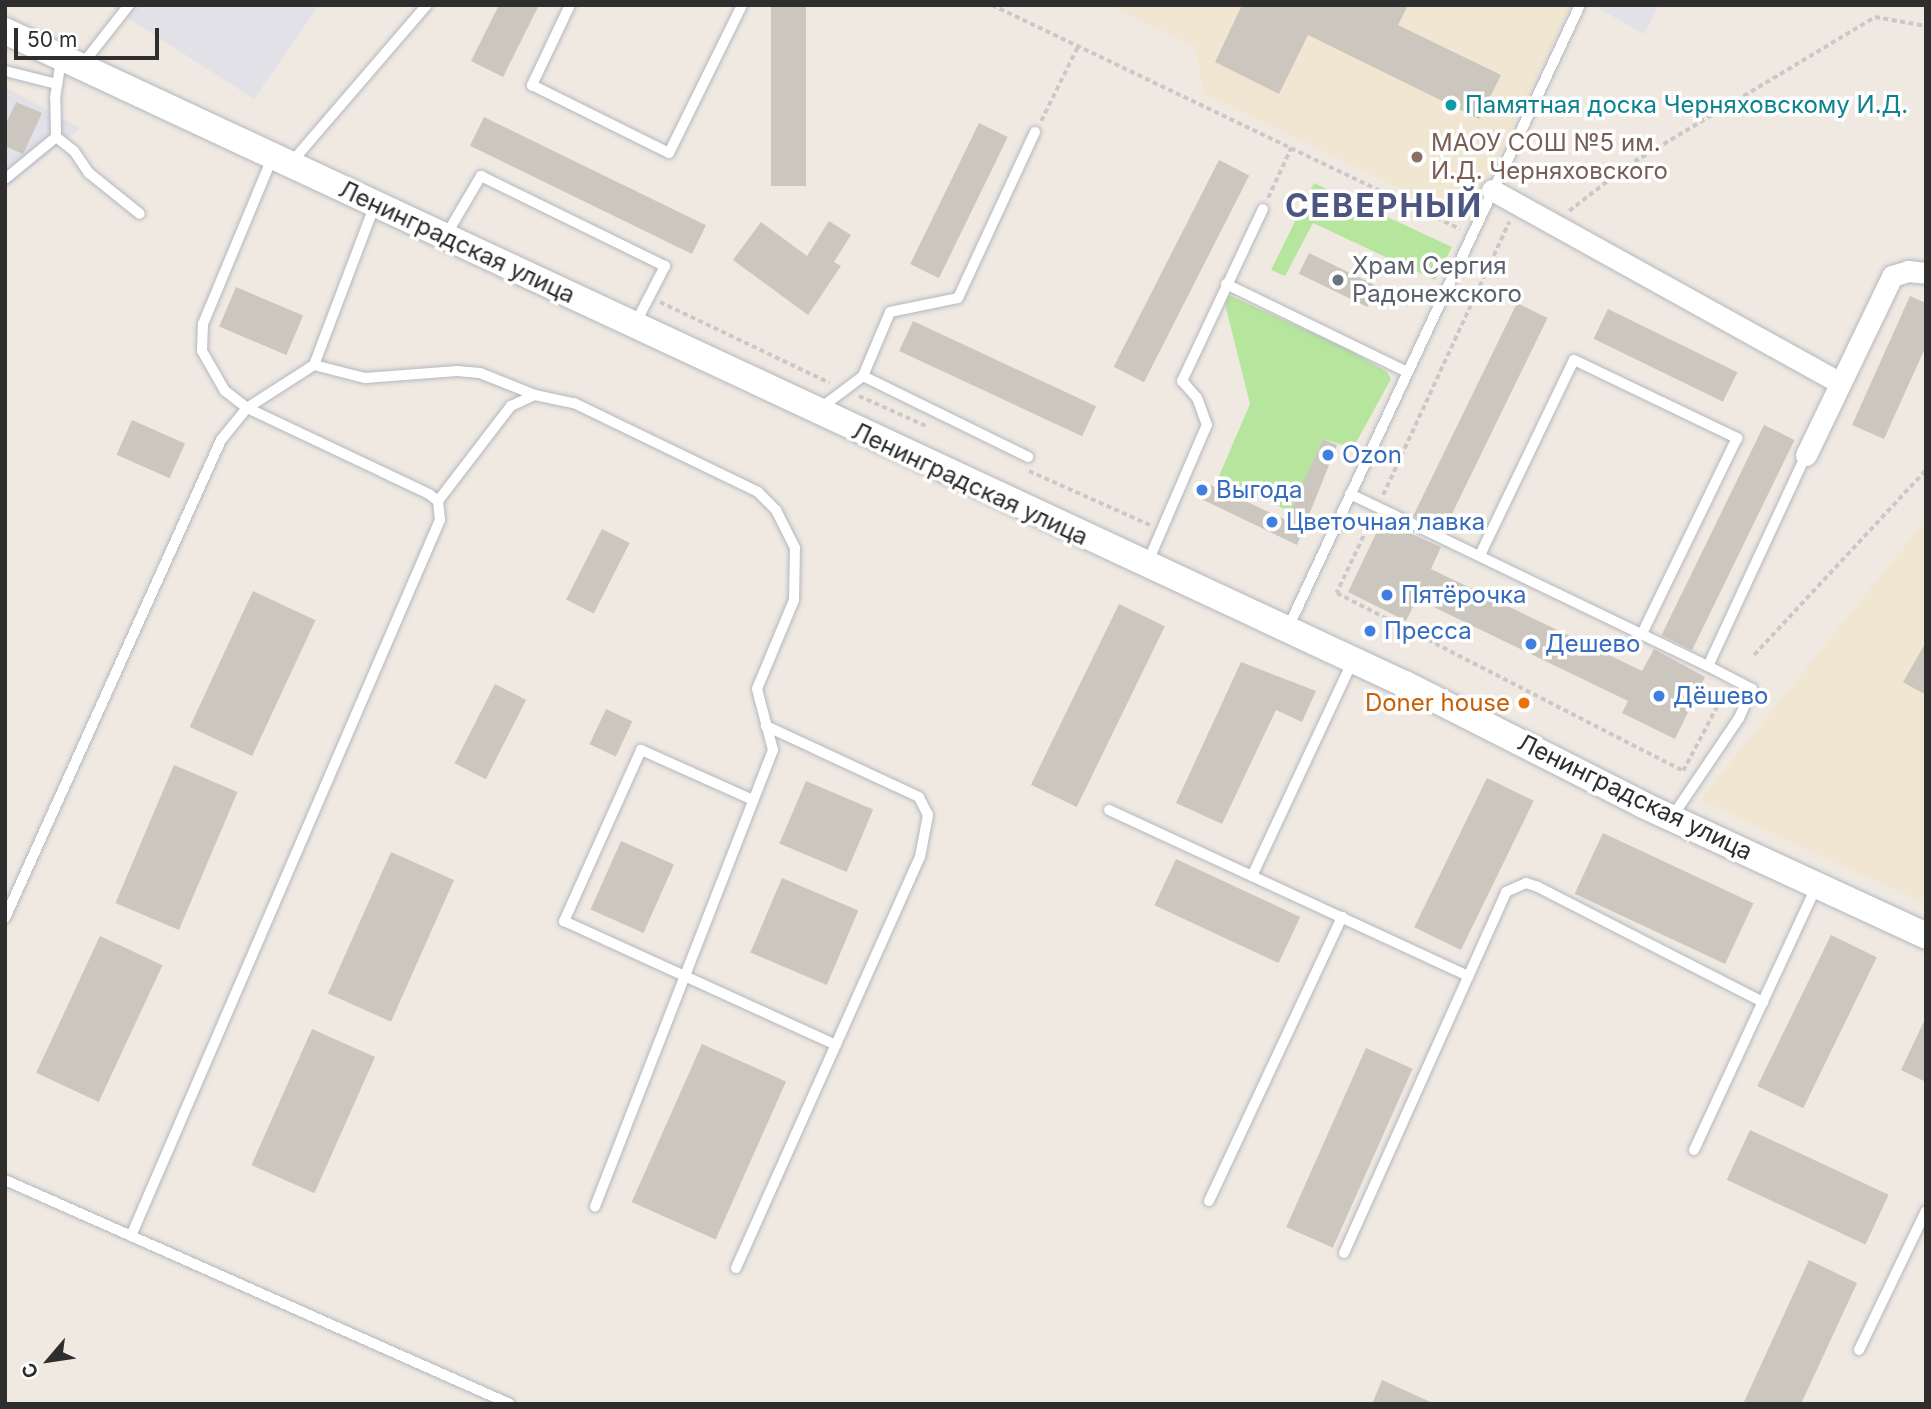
<!DOCTYPE html>
<meta charset="utf-8">
<style>
body{margin:0}
#map{position:relative;width:1931px;height:1409px;overflow:hidden;background:#efe9e1;font-family:Inter,sans-serif}
div>[style]{position:absolute}
.industrial>*{inset:0;background:#e3e1e8}
.education>*{inset:0;background:#f0e6d1}
.green>*{inset:0;background:#b6e59e}
.building>*{inset:0;background:#cbc7bf;transform-origin:0 0}
.path>*{height:3.5px;margin-top:-1.75px;transform-origin:0;background:repeating-linear-gradient(90deg,#c9c9c9 0 5px,transparent 0 8.5px)}
.roads{filter:drop-shadow(0 0 2px #b4b7c1) drop-shadow(0 0 2px #b4b7c1)}
.service>*{height:10px;margin:-5px;padding:0 5px;transform-origin:5px;border-radius:5px;background:#fff}
.minor>*{height:21px;margin:-10.5px;padding:0 10.5px;transform-origin:10.5px;border-radius:10.5px;background:#fff}
.tertiary>*{height:26px;margin:-13px;padding:0 13px;transform-origin:13px;border-radius:13px;background:#fff}
.dots>*{width:19px;height:19px;translate:-50% -50%;box-sizing:border-box;border:4px solid #fff;border-radius:50%}
span{translate:-50% -50%;white-space:nowrap;text-align:center;line-height:1.15;-webkit-text-stroke:7px #fff;paint-order:stroke}
.culture-label{font-size:24px;color:#0d838f}
.left{translate:0 -50%;text-align:left}
.education-label{font-size:24px;color:#785e54}
.street-label{font-size:24px;color:#2e2e2e}
.worship-label{font-size:24px;color:#5b616d}
.shop-label{font-size:24px;color:#366cbe}
.food-label{font-size:24px;color:#c56008}
.right{translate:-100% -50%;text-align:right}
.district-label{font-size:32px;color:#4d5680;font-weight:700;letter-spacing:2px}
.frame{position:absolute;inset:0;border:7px solid #2e2e2e;pointer-events:none}
.north{position:absolute;left:14px;top:1325px;width:70px;height:70px;-webkit-text-stroke:5px #fff;paint-order:stroke;rotate:241deg;font-size:19px;font-weight:700;line-height:28px;text-align:center;color:#2e2e2e}
.north::after{content:'';display:block;margin:auto;width:24px;height:32px;background:#2e2e2e;clip-path:polygon(50% 0,100% 100%,50% 72%,0 100%)}
.scale{position:absolute;left:14px;top:28px;width:145px;height:32px;box-sizing:border-box;border:4px solid #2e2e2e;border-top:0;padding-left:9px;font-size:21px;line-height:24px;white-space:nowrap;color:#2e2e2e;-webkit-text-stroke:5px #fff;paint-order:stroke}
</style>
<div id="map">
<div class="industrial">
<i style="clip-path:polygon(108px 5px,319px 5px,254px 99px)"></i>
<i style="clip-path:polygon(1593px 5px,1659px 5px,1644px 34px)"></i>
<i style="clip-path:polygon(5px 87px,80px 128px,5px 189px)"></i>
</div>
<div class="education">
<i style="clip-path:polygon(1108px 5px,1571px 5px,1467px 221px,1203px 93px,1196px 47px)"></i>
<i style="clip-path:polygon(1926px 520px,1926px 904px,1700px 800px)"></i>
</div>
<div class="green">
<i style="clip-path:polygon(1314px 183px,1452px 247px,1435px 280px,1313px 223px,1285px 276px,1271px 270px)"></i>
<i style="clip-path:polygon(1222px 292px,1346px 348px,1387px 372px,1391px 379px,1353px 448px,1323px 439px,1290px 512px,1219px 476px,1250px 404px)"></i>
</div>
<div class="building">
<i style="clip-path:polygon(499px 5px,539px 5px,503px 77px,471px 61px)"></i>
<i style="left:771px;top:5px;width:35px;height:181px"></i>
<i style="clip-path:polygon(1242px 5px,1408px 5px,1398px 25px,1501px 75px,1479px 119px,1308px 35px,1279px 94px,1215px 62px)"></i>
<i style="clip-path:polygon(16px 102px,42px 113px,23px 154px,5px 146px,5px 126px)"></i>
<i style="left:484px;top:117px;width:247px;height:32px;rotate:26deg"></i>
<i style="left:979px;top:123px;width:32px;height:157px;rotate:26deg"></i>
<i style="left:1219px;top:160px;width:34px;height:232px;rotate:27deg"></i>
<i style="clip-path:polygon(829px 221px,851px 235px,834px 262px,841px 266px,808px 315px,733px 260px,761px 222px,807px 256px)"></i>
<i style="left:1309px;top:253px;width:76px;height:23px;rotate:26deg"></i>
<i style="left:236px;top:287px;width:73px;height:43px;rotate:23deg"></i>
<i style="clip-path:polygon(1910px 296px,1926px 303px,1926px 346px,1884px 439px,1852px 425px)"></i>
<i style="left:1517px;top:303px;width:34px;height:237px;rotate:26deg"></i>
<i style="left:1608px;top:309px;width:144px;height:33px;rotate:26deg"></i>
<i style="left:913px;top:321px;width:202px;height:33px;rotate:25deg"></i>
<i style="left:132px;top:420px;width:58px;height:38px;rotate:24deg"></i>
<i style="left:1764px;top:425px;width:34px;height:234px;rotate:26deg"></i>
<i style="clip-path:polygon(1323px 439px,1337px 445px,1297px 545px,1193px 495px,1200px 480px,1286px 520px)"></i>
<i style="clip-path:polygon(1382px 521px,1441px 547px,1431px 569px,1458px 582px,1642px 671px,1654px 649px,1705px 677px,1675px 739px,1622px 713px,1628px 701px,1417px 599px,1406px 621px,1348px 592px)"></i>
<i style="left:602px;top:529px;width:31px;height:79px;rotate:27deg"></i>
<i style="left:253px;top:591px;width:69px;height:150px;rotate:25deg"></i>
<i style="left:1119px;top:604px;width:51px;height:201px;rotate:26deg"></i>
<i style="clip-path:polygon(1926px 642px,1926px 695px,1903px 682px)"></i>
<i style="clip-path:polygon(1241px 662px,1316px 691px,1302px 722px,1276px 710px,1222px 824px,1176px 803px)"></i>
<i style="left:495px;top:684px;width:35px;height:89px;rotate:27deg"></i>
<i style="left:606px;top:709px;width:29px;height:39px;rotate:25deg"></i>
<i style="left:174px;top:765px;width:69px;height:150px;rotate:23deg"></i>
<i style="left:1487px;top:778px;width:52px;height:166px;rotate:26deg"></i>
<i style="left:806px;top:781px;width:73px;height:68px;rotate:23deg"></i>
<i style="left:1603px;top:833px;width:166px;height:67px;rotate:25deg"></i>
<i style="left:621px;top:841px;width:58px;height:75px;rotate:24deg"></i>
<i style="left:391px;top:852px;width:69px;height:155px;rotate:24deg"></i>
<i style="left:1176px;top:859px;width:137px;height:51px;rotate:25deg"></i>
<i style="left:782px;top:878px;width:83px;height:81px;rotate:23deg"></i>
<i style="left:1831px;top:935px;width:51px;height:168px;rotate:26deg"></i>
<i style="left:100px;top:936px;width:69px;height:151px;rotate:25deg"></i>
<i style="clip-path:polygon(1926px 1017px,1926px 1082px,1901px 1070px)"></i>
<i style="left:312px;top:1029px;width:69px;height:149px;rotate:24deg"></i>
<i style="left:702px;top:1044px;width:92px;height:173px;rotate:24deg"></i>
<i style="left:1366px;top:1048px;width:51px;height:196px;rotate:24deg"></i>
<i style="left:1750px;top:1130px;width:153px;height:55px;rotate:25deg"></i>
<i style="clip-path:polygon(1809px 1260px,1857px 1283px,1801px 1404px,1743px 1404px)"></i>
<i style="clip-path:polygon(1382px 1380px,1435px 1404px,1372px 1404px)"></i>
</div>
<div class="path">
<i style="left:992px;top:5px;width:519px;rotate:25.58deg"></i>
<i style="left:1041px;top:121px;width:84px;rotate:-63.7deg"></i>
<i style="left:1268px;top:198px;width:55px;rotate:-65.3deg"></i>
<i style="left:1569px;top:211px;width:73px;rotate:-37.8deg"></i>
<i style="left:1627px;top:166px;width:289px;rotate:-31deg"></i>
<i style="left:1875px;top:17px;width:52px;rotate:10deg"></i>
<i style="left:660px;top:302px;width:188px;rotate:25.5deg"></i>
<i style="left:859px;top:396px;width:73px;rotate:24.1deg"></i>
<i style="left:1029px;top:471px;width:133px;rotate:24.1deg"></i>
<i style="left:1383px;top:495px;width:301px;rotate:-65.2deg"></i>
<i style="left:1371px;top:521px;width:80px;rotate:115.3deg"></i>
<i style="left:1337px;top:593px;width:389px;rotate:27.2deg"></i>
<i style="left:1683px;top:771px;width:86px;rotate:-62.2deg"></i>
<i style="left:1754px;top:655px;width:253px;rotate:-47.1deg"></i>
</div>
<div class="roads">
<div class="service">
<i style="left:570px;top:5px;width:89px;rotate:115.4deg"></i>
<i style="left:532px;top:85px;width:153px;rotate:26.4deg"></i>
<i style="left:669px;top:153px;width:165px;rotate:-63.7deg"></i>
<i style="left:81px;top:66px;width:78px;rotate:-51.8deg"></i>
<i style="left:5px;top:71px;width:54px;rotate:14deg"></i>
<i style="left:56px;top:137px;width:23px;rotate:38deg"></i>
<i style="left:74px;top:151px;width:27px;rotate:56deg"></i>
<i style="left:89px;top:173px;width:65px;rotate:38.8deg"></i>
<i style="left:290px;top:164px;width:210px;rotate:-49.3deg"></i>
<i style="left:5px;top:179px;width:66px;rotate:-39.5deg"></i>
<i style="left:56px;top:137px;width:39px;rotate:-91deg"></i>
<i style="left:55px;top:98px;width:39px;rotate:-81deg"></i>
<i style="left:445px;top:237px;width:71px;rotate:-59.5deg"></i>
<i style="left:481px;top:176px;width:205px;rotate:26.1deg"></i>
<i style="left:665px;top:266px;width:65px;rotate:117.3deg"></i>
<i style="left:1226px;top:284px;width:201px;rotate:25.9deg"></i>
<i style="left:314px;top:365px;width:53px;rotate:14.3deg"></i>
<i style="left:365px;top:378px;width:92px;rotate:-4.4deg"></i>
<i style="left:457px;top:371px;width:23px;rotate:5deg"></i>
<i style="left:480px;top:373px;width:59px;rotate:21.8deg"></i>
<i style="left:535px;top:395px;width:40px;rotate:12deg"></i>
<i style="left:574px;top:403px;width:204px;rotate:25.8deg"></i>
<i style="left:758px;top:492px;width:25px;rotate:45deg"></i>
<i style="left:776px;top:510px;width:42px;rotate:63.4deg"></i>
<i style="left:795px;top:548px;width:52px;rotate:91.1deg"></i>
<i style="left:794px;top:600px;width:96px;rotate:112.6deg"></i>
<i style="left:757px;top:689px;width:63px;rotate:75.3deg"></i>
<i style="left:773px;top:750px;width:490px;rotate:111.3deg"></i>
<i style="left:863px;top:376px;width:184px;rotate:26.1deg"></i>
<i style="left:818px;top:410px;width:56px;rotate:-37.1deg"></i>
<i style="left:863px;top:376px;width:69px;rotate:-67.1deg"></i>
<i style="left:890px;top:312px;width:69px;rotate:-11.6deg"></i>
<i style="left:958px;top:298px;width:183px;rotate:-65.1deg"></i>
<i style="left:1350px;top:494px;width:397px;rotate:25.7deg"></i>
<i style="left:438px;top:501px;width:120px;rotate:-52.5deg"></i>
<i style="left:511px;top:406px;width:26px;rotate:-25deg"></i>
<i style="left:1480px;top:555px;width:216px;rotate:-64.3deg"></i>
<i style="left:1574px;top:360px;width:181px;rotate:25.6deg"></i>
<i style="left:1737px;top:438px;width:218px;rotate:115.9deg"></i>
<i style="left:1147px;top:564px;width:151px;rotate:-66.7deg"></i>
<i style="left:1207px;top:425px;width:29px;rotate:-110deg"></i>
<i style="left:1197px;top:398px;width:23px;rotate:-131deg"></i>
<i style="left:1182px;top:381px;width:190px;rotate:-64.8deg"></i>
<i style="left:1287px;top:630px;width:690px;rotate:-64.88deg"></i>
<i style="left:753px;top:800px;width:123px;rotate:-155.9deg"></i>
<i style="left:641px;top:750px;width:188px;rotate:114.2deg"></i>
<i style="left:564px;top:921px;width:299px;rotate:24.5deg"></i>
<i style="left:1109px;top:810px;width:396px;rotate:24.8deg"></i>
<i style="left:1672px;top:817px;width:120px;rotate:-55.9deg"></i>
<i style="left:1739px;top:718px;width:32px;rotate:-66deg"></i>
<i style="left:1752px;top:689px;width:50px;rotate:-152.4deg"></i>
<i style="left:1708px;top:666px;width:233px;rotate:-65.1deg"></i>
<i style="left:1252px;top:876px;width:238px;rotate:-64.9deg"></i>
<i style="left:5px;top:918px;width:525px;rotate:-65.68deg"></i>
<i style="left:221px;top:440px;width:41px;rotate:-50.9deg"></i>
<i style="left:247px;top:408px;width:80px;rotate:-32.7deg"></i>
<i style="left:314px;top:365px;width:172px;rotate:-69.2deg"></i>
<i style="left:1694px;top:1150px;width:292px;rotate:-65.1deg"></i>
<i style="left:5px;top:1180px;width:552px;rotate:23.92deg"></i>
<i style="left:1209px;top:1201px;width:314px;rotate:-64.9deg"></i>
<i style="left:131px;top:1236px;width:780px;rotate:-66.66deg"></i>
<i style="left:440px;top:520px;width:19px;rotate:-96deg"></i>
<i style="left:438px;top:501px;width:11px;rotate:-142deg"></i>
<i style="left:429px;top:494px;width:201px;rotate:-154.7deg"></i>
<i style="left:247px;top:408px;width:28px;rotate:-142deg"></i>
<i style="left:225px;top:391px;width:46px;rotate:-119.9deg"></i>
<i style="left:202px;top:351px;width:27px;rotate:-88deg"></i>
<i style="left:203px;top:324px;width:182px;rotate:-67.4deg"></i>
<i style="left:1344px;top:1253px;width:396px;rotate:-65.8deg"></i>
<i style="left:1506px;top:892px;width:22px;rotate:-24deg"></i>
<i style="left:1526px;top:883px;width:13px;rotate:18deg"></i>
<i style="left:1538px;top:887px;width:253px;rotate:27.1deg"></i>
<i style="left:736px;top:1268px;width:450px;rotate:-65.9deg"></i>
<i style="left:920px;top:857px;width:43px;rotate:-79.2deg"></i>
<i style="left:928px;top:815px;width:20px;rotate:-117deg"></i>
<i style="left:919px;top:797px;width:169px;rotate:-155.1deg"></i>
<i style="left:1859px;top:1350px;width:154px;rotate:-64.3deg"></i>
</div>
<div class="minor">
<i style="left:1492px;top:190px;width:398px;rotate:29deg"></i>
<i style="left:1806px;top:455px;width:199px;rotate:-64.3deg"></i>
<i style="left:1892px;top:276px;width:17px;rotate:-17deg"></i>
<i style="left:1908px;top:271px;width:18px;rotate:6deg"></i>
</div>
<div class="tertiary">
<i style="left:5px;top:31px;width:1545px;rotate:25.01deg"></i>
<i style="left:1405px;top:684px;width:267px;rotate:26.9deg"></i>
<i style="left:1643px;top:805px;width:312px;rotate:24.8deg"></i>
</div>
</div>
<div class="dots">
<i style="left:1451px;top:105px;background:#0f9aa8"></i>
<i style="left:1417px;top:157px;background:#8d6e63"></i>
<i style="left:1338px;top:280px;background:#6b7280"></i>
<i style="left:1328px;top:455px;background:#3f7fe0"></i>
<i style="left:1202px;top:490px;background:#3f7fe0"></i>
<i style="left:1272px;top:522px;background:#3f7fe0"></i>
<i style="left:1387px;top:595px;background:#3f7fe0"></i>
<i style="left:1370px;top:631px;background:#3f7fe0"></i>
<i style="left:1531px;top:644px;background:#3f7fe0"></i>
<i style="left:1659px;top:696px;background:#3f7fe0"></i>
<i style="left:1524px;top:703px;background:#e8710a"></i>
</div>
<div class="culture-label">
<span class="left" style="left:1465px;top:105px">Памятная доска Черняховскому И.Д.</span>
</div>
<div class="education-label">
<span class="left" style="left:1431px;top:157px">МАОУ СОШ №5 им.<br>И.Д. Черняховского</span>
</div>
<div class="street-label">
<span style="left:457px;top:242px;rotate:25deg">Ленинградская улица</span>
<span style="left:970px;top:484px;rotate:25deg">Ленинградская улица</span>
<span style="left:1635px;top:797px;rotate:26deg">Ленинградская улица</span>
</div>
<div class="worship-label">
<span class="left" style="left:1352px;top:280px">Храм Сергия<br>Радонежского</span>
</div>
<div class="shop-label">
<span class="left" style="left:1342px;top:455px">Ozon</span>
<span class="left" style="left:1216px;top:490px">Выгода</span>
<span class="left" style="left:1286px;top:522px">Цветочная лавка</span>
<span class="left" style="left:1401px;top:595px">Пятёрочка</span>
<span class="left" style="left:1384px;top:631px">Пресса</span>
<span class="left" style="left:1545px;top:644px">Дешево</span>
<span class="left" style="left:1673px;top:696px">Дёшево</span>
</div>
<div class="food-label">
<span class="right" style="left:1510px;top:703px">Doner house</span>
</div>
<div class="district-label">
<span style="left:1384px;top:206px">СЕВЕРНЫЙ</span>
</div>
<div class="frame"></div>
<div class="north">С</div>
<div class="scale">50 m</div>
</div>
